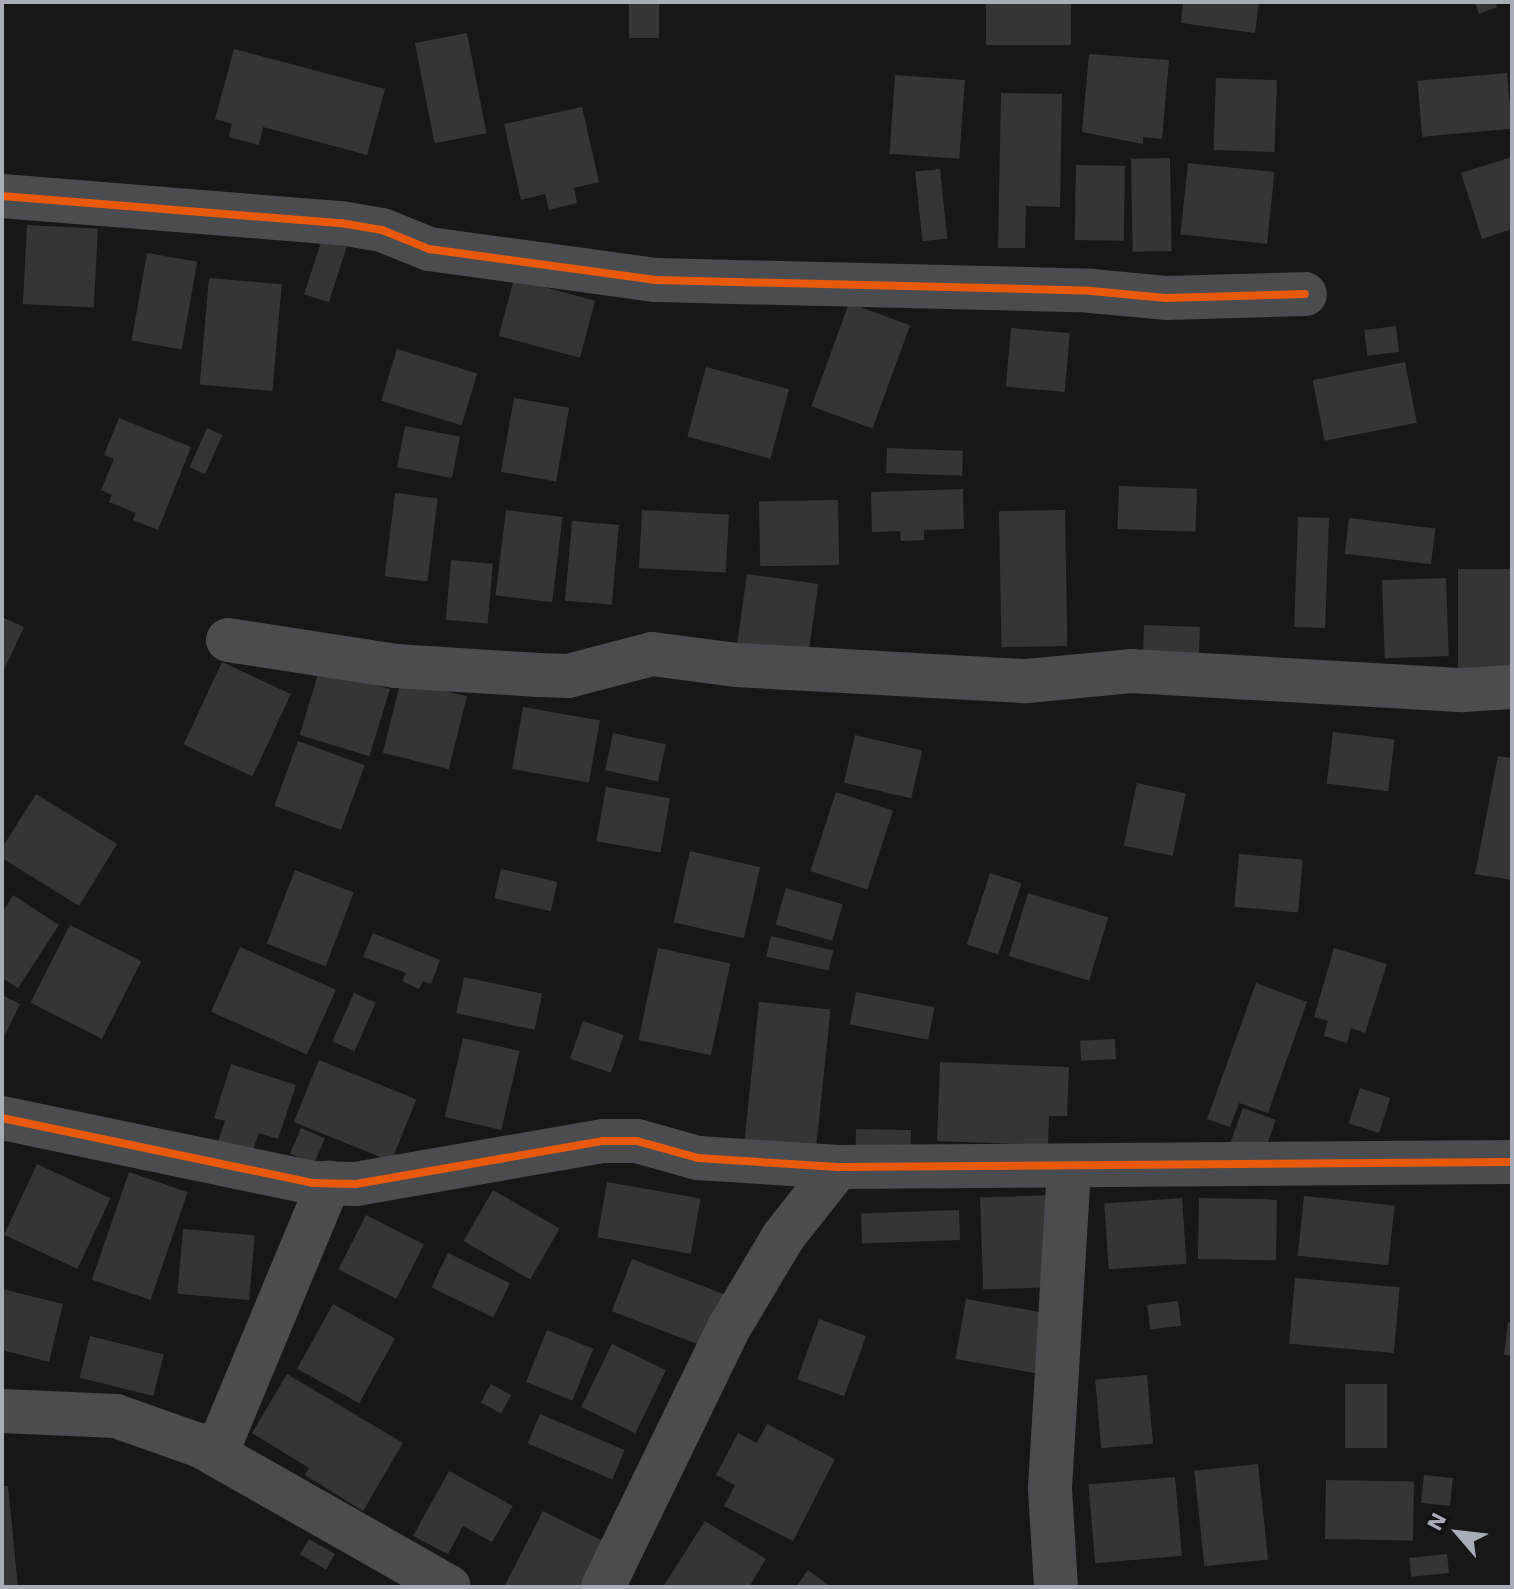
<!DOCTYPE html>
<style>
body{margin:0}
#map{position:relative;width:1514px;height:1589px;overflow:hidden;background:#171717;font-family:"Work Sans",sans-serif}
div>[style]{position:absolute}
.building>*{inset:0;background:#353536;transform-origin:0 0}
.minor>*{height:44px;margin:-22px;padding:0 22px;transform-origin:22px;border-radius:22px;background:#4b4c50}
.cycleway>*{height:8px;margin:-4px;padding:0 4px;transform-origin:4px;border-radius:4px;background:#e8590c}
span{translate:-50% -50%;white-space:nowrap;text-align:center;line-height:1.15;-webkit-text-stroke:7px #111113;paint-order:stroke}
.frame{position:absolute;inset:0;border:4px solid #a8adb8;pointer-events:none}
.north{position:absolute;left:1418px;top:1493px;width:80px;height:80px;-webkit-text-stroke:6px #111113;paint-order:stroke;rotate:298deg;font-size:22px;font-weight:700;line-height:32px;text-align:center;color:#a8adb8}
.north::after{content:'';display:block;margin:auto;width:28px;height:36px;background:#a8adb8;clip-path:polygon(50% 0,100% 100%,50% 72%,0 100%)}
</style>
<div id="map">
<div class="building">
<i style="left:629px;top:2px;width:30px;height:36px"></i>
<i style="left:986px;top:2px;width:85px;height:43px"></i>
<i style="clip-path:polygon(1183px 2px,1259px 2px,1255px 33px,1181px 23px)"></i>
<i style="clip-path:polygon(1475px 2px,1495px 2px,1497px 7px,1479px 14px)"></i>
<i style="left:467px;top:33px;width:102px;height:53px;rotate:79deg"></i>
<i style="clip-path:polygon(234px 49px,385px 89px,367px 155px,263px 127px,259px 145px,229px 137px,232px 124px,215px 119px)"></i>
<i style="clip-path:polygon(1089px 54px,1169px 60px,1162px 139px,1143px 137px,1143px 144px,1082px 132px)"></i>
<i style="left:1507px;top:73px;width:56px;height:90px;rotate:85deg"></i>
<i style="left:895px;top:75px;width:70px;height:79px;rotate:4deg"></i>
<i style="left:1216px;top:78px;width:61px;height:72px;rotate:2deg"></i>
<i style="clip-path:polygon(1001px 93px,1062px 94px,1060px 207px,1026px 206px,1025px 248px,998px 248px)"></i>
<i style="clip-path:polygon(582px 107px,599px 182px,574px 188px,577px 203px,549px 210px,545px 194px,521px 200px,504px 124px)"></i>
<i style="clip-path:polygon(1512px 157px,1512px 229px,1482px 239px,1461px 173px)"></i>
<i style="left:1170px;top:158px;width:93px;height:39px;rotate:89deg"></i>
<i style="left:1188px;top:163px;width:87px;height:72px;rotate:6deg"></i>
<i style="left:1076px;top:165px;width:49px;height:75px;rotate:1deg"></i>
<i style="left:940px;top:169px;width:70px;height:25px;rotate:84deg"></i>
<i style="left:27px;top:225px;width:71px;height:79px;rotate:3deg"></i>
<i style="left:322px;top:239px;width:26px;height:58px;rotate:18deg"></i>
<i style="left:147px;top:253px;width:51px;height:89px;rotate:10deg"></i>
<i style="left:209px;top:278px;width:73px;height:107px;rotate:5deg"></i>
<i style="left:514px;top:279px;width:84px;height:59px;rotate:15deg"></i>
<i style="left:849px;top:303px;width:65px;height:110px;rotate:20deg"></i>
<i style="left:1396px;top:326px;width:26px;height:32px;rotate:83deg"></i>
<i style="left:1011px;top:328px;width:59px;height:59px;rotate:5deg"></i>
<i style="left:397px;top:349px;width:84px;height:54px;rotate:17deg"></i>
<i style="left:1405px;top:362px;width:62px;height:94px;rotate:79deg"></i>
<i style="left:706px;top:367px;width:86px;height:72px;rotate:15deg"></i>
<i style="left:514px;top:398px;width:56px;height:75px;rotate:10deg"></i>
<i style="clip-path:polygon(119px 418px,191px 447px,158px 530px,133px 520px,136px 513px,109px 502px,112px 495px,101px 490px,114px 459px,104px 455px)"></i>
<i style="left:405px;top:426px;width:56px;height:42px;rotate:11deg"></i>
<i style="left:207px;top:428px;width:17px;height:43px;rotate:24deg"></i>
<i style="left:887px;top:448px;width:76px;height:25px;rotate:2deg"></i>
<i style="left:1119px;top:486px;width:78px;height:43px;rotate:2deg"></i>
<i style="clip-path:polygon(963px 489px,964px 529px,924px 530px,924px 540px,901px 541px,900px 531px,872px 532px,871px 492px)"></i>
<i style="left:395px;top:493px;width:43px;height:84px;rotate:7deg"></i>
<i style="left:838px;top:500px;width:65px;height:79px;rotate:89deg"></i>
<i style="left:506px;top:510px;width:57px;height:86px;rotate:7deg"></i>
<i style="left:642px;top:510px;width:87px;height:58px;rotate:3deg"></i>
<i style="left:1065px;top:510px;width:136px;height:66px;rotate:89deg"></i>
<i style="left:1298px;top:517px;width:31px;height:110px;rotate:2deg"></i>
<i style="left:1349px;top:518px;width:87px;height:36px;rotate:7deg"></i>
<i style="left:572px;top:521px;width:47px;height:80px;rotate:5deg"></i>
<i style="left:451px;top:560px;width:42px;height:60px;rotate:5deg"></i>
<i style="left:1512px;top:569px;width:102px;height:54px;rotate:90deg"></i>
<i style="left:747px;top:574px;width:72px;height:71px;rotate:8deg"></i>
<i style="left:1446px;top:578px;width:78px;height:64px;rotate:88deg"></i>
<i style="clip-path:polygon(2px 617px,24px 627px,2px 674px)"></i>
<i style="left:1144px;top:625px;width:56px;height:34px;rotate:2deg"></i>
<i style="left:222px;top:662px;width:76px;height:91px;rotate:25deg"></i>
<i style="left:320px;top:668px;width:73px;height:70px;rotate:17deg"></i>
<i style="left:401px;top:680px;width:68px;height:75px;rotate:14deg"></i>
<i style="left:523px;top:707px;width:78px;height:63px;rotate:10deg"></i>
<i style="left:1333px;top:732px;width:62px;height:52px;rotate:7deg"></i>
<i style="left:613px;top:733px;width:54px;height:38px;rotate:12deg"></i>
<i style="left:855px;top:735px;width:69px;height:49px;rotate:13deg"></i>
<i style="left:298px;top:741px;width:71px;height:69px;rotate:20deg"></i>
<i style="clip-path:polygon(1498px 756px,1512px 758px,1512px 880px,1475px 874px)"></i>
<i style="left:1137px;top:783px;width:50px;height:64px;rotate:12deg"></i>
<i style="left:606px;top:787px;width:65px;height:55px;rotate:10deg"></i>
<i style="left:836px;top:792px;width:60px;height:83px;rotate:18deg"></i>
<i style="clip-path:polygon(36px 794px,117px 844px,79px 906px,2px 858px,2px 848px)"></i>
<i style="left:690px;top:851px;width:72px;height:73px;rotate:13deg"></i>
<i style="left:1239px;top:854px;width:64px;height:53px;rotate:5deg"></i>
<i style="left:501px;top:869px;width:58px;height:30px;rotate:13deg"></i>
<i style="left:295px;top:870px;width:63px;height:79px;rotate:21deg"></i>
<i style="left:990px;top:873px;width:33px;height:75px;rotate:18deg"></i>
<i style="left:786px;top:888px;width:59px;height:38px;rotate:16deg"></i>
<i style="left:1028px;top:893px;width:84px;height:66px;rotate:17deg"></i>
<i style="clip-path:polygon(13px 895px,59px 925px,18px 988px,2px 978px,2px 913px)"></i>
<i style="left:70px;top:925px;width:80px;height:87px;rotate:27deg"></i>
<i style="clip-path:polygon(373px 933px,440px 960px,431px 984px,423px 981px,419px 989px,402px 981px,406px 973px,363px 957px)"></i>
<i style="left:771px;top:936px;width:64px;height:21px;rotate:13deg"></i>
<i style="left:240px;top:947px;width:105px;height:71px;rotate:24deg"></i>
<i style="left:658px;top:948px;width:74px;height:94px;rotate:12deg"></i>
<i style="clip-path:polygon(1334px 948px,1387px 964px,1365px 1033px,1351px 1028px,1347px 1043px,1324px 1036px,1328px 1021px,1314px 1017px)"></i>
<i style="left:464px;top:977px;width:80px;height:37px;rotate:12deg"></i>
<i style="clip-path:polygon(1256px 983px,1307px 1002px,1268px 1113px,1239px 1103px,1230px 1127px,1207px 1119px)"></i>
<i style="left:856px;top:992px;width:80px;height:33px;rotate:11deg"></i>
<i style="left:354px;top:993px;width:24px;height:53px;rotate:24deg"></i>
<i style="clip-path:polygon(2px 995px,20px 1004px,2px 1041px)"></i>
<i style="left:759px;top:1002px;width:72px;height:144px;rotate:6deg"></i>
<i style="left:583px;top:1021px;width:43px;height:40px;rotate:19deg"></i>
<i style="left:463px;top:1038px;width:58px;height:81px;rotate:13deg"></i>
<i style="left:1115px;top:1039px;width:20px;height:35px;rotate:87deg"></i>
<i style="left:319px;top:1060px;width:105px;height:67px;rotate:22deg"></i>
<i style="clip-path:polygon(940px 1062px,1069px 1067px,1067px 1116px,1049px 1116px,1048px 1145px,937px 1141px)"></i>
<i style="clip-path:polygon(231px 1064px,296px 1085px,278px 1139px,259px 1133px,251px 1155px,217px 1144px,225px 1121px,214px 1118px)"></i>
<i style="left:1360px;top:1088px;width:32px;height:37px;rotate:18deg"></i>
<i style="left:1243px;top:1108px;width:35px;height:43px;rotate:20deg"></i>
<i style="left:301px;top:1128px;width:26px;height:28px;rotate:23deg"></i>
<i style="left:856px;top:1129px;width:55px;height:32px;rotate:1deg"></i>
<i style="left:37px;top:1164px;width:81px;height:78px;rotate:25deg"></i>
<i style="left:129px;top:1172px;width:62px;height:114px;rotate:19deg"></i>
<i style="left:607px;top:1182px;width:95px;height:56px;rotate:10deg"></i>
<i style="left:493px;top:1190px;width:77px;height:59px;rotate:30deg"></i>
<i style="left:1054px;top:1195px;width:92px;height:74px;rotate:88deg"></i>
<i style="left:1304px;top:1196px;width:91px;height:60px;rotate:6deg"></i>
<i style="left:1182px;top:1198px;width:66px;height:78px;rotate:86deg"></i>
<i style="left:1199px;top:1198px;width:78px;height:61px;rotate:1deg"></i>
<i style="left:959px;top:1210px;width:30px;height:98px;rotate:88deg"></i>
<i style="left:366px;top:1215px;width:65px;height:61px;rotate:27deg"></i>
<i style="left:183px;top:1229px;width:72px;height:65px;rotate:5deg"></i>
<i style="left:448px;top:1253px;width:69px;height:38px;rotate:26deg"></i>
<i style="left:632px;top:1259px;width:100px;height:56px;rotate:21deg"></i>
<i style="left:1295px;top:1278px;width:105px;height:66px;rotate:5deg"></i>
<i style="clip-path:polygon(2px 1289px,63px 1304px,49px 1362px,2px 1350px)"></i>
<i style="left:966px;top:1299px;width:82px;height:61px;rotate:10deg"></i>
<i style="left:1178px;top:1301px;width:25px;height:31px;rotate:83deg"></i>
<i style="left:333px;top:1304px;width:71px;height:74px;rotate:29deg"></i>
<i style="left:819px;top:1319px;width:50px;height:64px;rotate:20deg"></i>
<i style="clip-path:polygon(1508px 1322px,1512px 1323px,1512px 1356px,1504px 1355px)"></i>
<i style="left:547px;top:1330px;width:50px;height:56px;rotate:22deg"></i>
<i style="left:90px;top:1336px;width:76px;height:43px;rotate:14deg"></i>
<i style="left:612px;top:1344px;width:60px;height:70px;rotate:26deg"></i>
<i style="clip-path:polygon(287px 1374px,403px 1443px,363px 1511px,305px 1475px,309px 1468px,252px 1433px)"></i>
<i style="left:1147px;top:1375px;width:69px;height:52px;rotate:85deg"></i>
<i style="left:491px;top:1384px;width:23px;height:21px;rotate:29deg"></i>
<i style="left:1345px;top:1384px;width:42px;height:64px"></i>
<i style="left:540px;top:1414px;width:92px;height:32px;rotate:23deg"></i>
<i style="clip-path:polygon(767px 1424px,835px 1459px,793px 1541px,724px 1506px,735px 1485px,716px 1475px,738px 1433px,757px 1443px)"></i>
<i style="left:1258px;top:1464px;width:96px;height:64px;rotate:84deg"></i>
<i style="clip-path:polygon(449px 1471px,513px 1506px,492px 1542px,463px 1526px,448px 1554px,413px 1536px)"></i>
<i style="left:1424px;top:1475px;width:29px;height:28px;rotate:6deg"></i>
<i style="left:1175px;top:1477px;width:79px;height:87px;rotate:85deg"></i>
<i style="left:1326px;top:1480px;width:88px;height:59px;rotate:1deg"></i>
<i style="clip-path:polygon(2px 1486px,8px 1486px,18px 1587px,2px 1587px)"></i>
<i style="clip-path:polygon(543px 1511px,611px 1545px,590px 1587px,504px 1587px)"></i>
<i style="clip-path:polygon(705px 1521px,766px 1559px,749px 1587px,663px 1587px)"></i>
<i style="left:309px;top:1539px;width:30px;height:18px;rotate:30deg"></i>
<i style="left:1447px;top:1554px;width:19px;height:38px;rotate:84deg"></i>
<i style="clip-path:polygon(808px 1570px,831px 1587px,796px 1587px)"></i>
</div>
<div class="minor">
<i style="left:2px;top:196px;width:340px;rotate:4.6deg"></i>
<i style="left:341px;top:223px;width:42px;rotate:9.7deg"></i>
<i style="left:382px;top:230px;width:51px;rotate:22deg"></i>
<i style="left:429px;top:249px;width:229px;rotate:7.8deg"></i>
<i style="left:656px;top:280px;width:435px;rotate:1.4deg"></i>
<i style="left:1091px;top:291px;width:75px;rotate:5.3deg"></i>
<i style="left:1166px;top:298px;width:139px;rotate:-1.6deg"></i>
<i style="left:228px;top:640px;width:170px;rotate:8.8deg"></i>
<i style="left:396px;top:666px;width:143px;rotate:3.6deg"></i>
<i style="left:539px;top:675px;width:29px;rotate:2deg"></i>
<i style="left:568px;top:676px;width:87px;rotate:-14.7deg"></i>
<i style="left:652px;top:654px;width:86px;rotate:7.4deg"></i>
<i style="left:737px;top:665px;width:290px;rotate:3.2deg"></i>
<i style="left:1027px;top:681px;width:104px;rotate:-5.5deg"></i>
<i style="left:1131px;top:671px;width:333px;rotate:3.3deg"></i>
<i style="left:1463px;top:690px;width:49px;rotate:-3.5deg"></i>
<i style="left:2px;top:1118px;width:317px;rotate:11.8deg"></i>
<i style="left:312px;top:1183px;width:44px;rotate:1.3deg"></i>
<i style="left:356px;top:1184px;width:251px;rotate:-9.9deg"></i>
<i style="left:603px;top:1141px;width:34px"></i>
<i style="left:637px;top:1141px;width:63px;rotate:15.6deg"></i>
<i style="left:698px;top:1158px;width:140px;rotate:3.7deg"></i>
<i style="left:838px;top:1167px;width:674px;rotate:-0.43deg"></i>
<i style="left:2px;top:1411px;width:114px;rotate:2.5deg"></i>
<i style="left:116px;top:1416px;width:90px;rotate:19.4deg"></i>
<i style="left:201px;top:1446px;width:20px;rotate:-11deg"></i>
<i style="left:221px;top:1442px;width:281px;rotate:-67.4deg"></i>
<i style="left:201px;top:1446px;width:285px;rotate:29.6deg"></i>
<i style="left:603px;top:1587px;width:290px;rotate:-64.1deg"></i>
<i style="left:730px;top:1326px;width:104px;rotate:-59.2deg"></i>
<i style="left:783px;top:1237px;width:89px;rotate:-51.8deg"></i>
<i style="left:1056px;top:1587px;width:99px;rotate:-93.5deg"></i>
<i style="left:1050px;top:1488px;width:322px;rotate:-86.6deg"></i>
</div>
<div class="cycleway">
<i style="left:2px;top:196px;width:340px;rotate:4.6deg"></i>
<i style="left:341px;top:223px;width:42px;rotate:9.7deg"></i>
<i style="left:382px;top:230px;width:51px;rotate:22deg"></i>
<i style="left:429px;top:249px;width:229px;rotate:7.8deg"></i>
<i style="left:656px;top:280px;width:435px;rotate:1.4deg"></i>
<i style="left:1091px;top:291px;width:75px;rotate:5.3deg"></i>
<i style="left:1166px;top:298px;width:139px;rotate:-1.6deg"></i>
<i style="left:2px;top:1118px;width:317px;rotate:11.8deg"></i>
<i style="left:312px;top:1183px;width:44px;rotate:1.3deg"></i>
<i style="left:356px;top:1184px;width:251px;rotate:-9.9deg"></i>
<i style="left:603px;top:1141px;width:34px"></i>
<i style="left:637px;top:1141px;width:63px;rotate:15.6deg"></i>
<i style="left:698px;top:1158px;width:140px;rotate:3.7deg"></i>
<i style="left:838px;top:1167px;width:674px;rotate:-0.43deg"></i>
</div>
<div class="frame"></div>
<div class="north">N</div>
</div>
